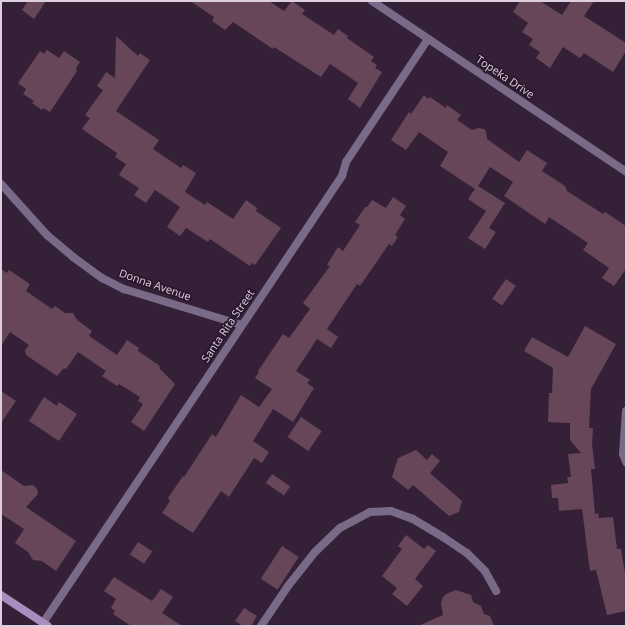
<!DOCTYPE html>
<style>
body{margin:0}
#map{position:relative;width:627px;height:627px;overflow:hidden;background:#352137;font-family:"Open Sans",sans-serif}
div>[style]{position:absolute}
.building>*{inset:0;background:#664658;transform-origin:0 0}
.lane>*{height:8px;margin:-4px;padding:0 4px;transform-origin:4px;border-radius:4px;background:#796a88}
.street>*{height:8px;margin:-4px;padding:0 4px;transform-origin:4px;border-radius:4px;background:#796a88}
.secondary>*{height:8px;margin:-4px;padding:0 4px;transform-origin:4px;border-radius:4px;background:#a78ebe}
span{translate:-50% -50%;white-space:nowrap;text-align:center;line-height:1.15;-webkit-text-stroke:3.5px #2b172d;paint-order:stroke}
.street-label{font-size:11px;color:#ddcfde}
.frame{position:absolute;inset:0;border:2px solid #ddcfde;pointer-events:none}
</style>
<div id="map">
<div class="building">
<i style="clip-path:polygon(28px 1px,46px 1px,34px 19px,22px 10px)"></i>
<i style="clip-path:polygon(190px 1px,269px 1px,284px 11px,292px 1px,305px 10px,302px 14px,334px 35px,338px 29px,348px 36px,347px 38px,374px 57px,371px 61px,377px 65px,375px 68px,382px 72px,360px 108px,348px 99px,358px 83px,330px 64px,321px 77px,274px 47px,273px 49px,233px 22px,225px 30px,212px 21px,214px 17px)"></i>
<i style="clip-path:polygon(520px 1px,540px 1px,562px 15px,571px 1px,594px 1px,584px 16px,626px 43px,626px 51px,613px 72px,584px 53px,580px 58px,563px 47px,550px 68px,536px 58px,540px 52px,529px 45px,533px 39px,522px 32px,528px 23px,513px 12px)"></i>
<i style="clip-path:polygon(116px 36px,138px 56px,140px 53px,150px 60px,116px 111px,159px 140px,153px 149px,181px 168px,183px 165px,196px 173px,185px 192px,205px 205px,207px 202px,233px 219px,246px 200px,257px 208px,256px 211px,281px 228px,255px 265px,252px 263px,250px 266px,210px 239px,208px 242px,186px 228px,180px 236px,167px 227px,180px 207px,155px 190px,146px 203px,134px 195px,139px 188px,119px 175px,126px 164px,115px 157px,117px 153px,82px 129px,90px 118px,85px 115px,103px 90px,97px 86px,106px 72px,115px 78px)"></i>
<i style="clip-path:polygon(47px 50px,59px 58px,64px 51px,80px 62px,76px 68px,77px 71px,50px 112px,43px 108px,42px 110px,32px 103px,34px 101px,23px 94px,26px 89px,18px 83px,40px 51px,44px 54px)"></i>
<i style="clip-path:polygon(424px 95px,428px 99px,430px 97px,446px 108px,447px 105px,461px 115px,457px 120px,472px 130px,479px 128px,484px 129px,486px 131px,487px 139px,519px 162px,527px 150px,547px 163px,542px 171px,565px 186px,567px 191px,603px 214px,605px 212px,626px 226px,626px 269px,614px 286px,602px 278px,609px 268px,583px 250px,588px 243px,549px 217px,545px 224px,504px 196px,513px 182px,490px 167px,478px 186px,505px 203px,489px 228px,496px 232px,485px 249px,468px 238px,486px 211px,468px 199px,475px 189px,440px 166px,448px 152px,419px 132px,406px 150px,391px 140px,409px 112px,411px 114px)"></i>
<i style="clip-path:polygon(393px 197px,406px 206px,400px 215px,405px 219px,395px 235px,398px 237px,392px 246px,389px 244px,360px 286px,357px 284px,327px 329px,338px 337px,331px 348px,317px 339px,296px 371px,310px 380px,307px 383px,314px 388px,293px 422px,273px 409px,253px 441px,269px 452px,262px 463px,254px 458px,229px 497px,221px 491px,193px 533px,162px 513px,170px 501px,168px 498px,183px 476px,184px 477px,212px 434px,216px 437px,241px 395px,259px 407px,272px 389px,255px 378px,259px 372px,258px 371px,283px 334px,289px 338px,310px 309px,303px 303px,330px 266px,327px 265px,338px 247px,343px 251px,360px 225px,355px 222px,365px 207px,367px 207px,372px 200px,386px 208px)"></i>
<i style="clip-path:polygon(1px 269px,7px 273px,9px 270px,30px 284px,26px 291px,52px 309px,55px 306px,65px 313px,73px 313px,77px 320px,92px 331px,89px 336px,117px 355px,127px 340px,139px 348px,138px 351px,160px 366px,159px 368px,175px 384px,144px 431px,131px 422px,143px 404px,138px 401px,140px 397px,119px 384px,117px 386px,102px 376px,106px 371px,78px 352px,66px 369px,64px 368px,57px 376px,26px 355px,25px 350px,29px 345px,10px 332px,1px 346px)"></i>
<i style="left:506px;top:279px;width:12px;height:24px;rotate:35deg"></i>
<i style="clip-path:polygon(585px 326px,616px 344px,591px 389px,589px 428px,593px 428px,592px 444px,595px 469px,591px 469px,595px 514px,598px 513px,599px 518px,613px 517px,617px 549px,621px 549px,626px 579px,626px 611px,607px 615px,596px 570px,590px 571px,582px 509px,559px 511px,558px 498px,552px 498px,551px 485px,568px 483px,567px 477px,571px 477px,568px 454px,581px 453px,570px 440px,570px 423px,548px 422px,549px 393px,552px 393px,553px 368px,524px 351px,532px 337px,568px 357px)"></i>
<i style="clip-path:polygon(1px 391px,16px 401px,1px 423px)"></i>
<i style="clip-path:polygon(44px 397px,57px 406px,59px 402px,77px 414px,59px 441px,29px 421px)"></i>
<i style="left:301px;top:417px;width:25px;height:24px;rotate:34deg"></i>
<i style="clip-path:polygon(416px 450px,427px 460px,432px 454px,440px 461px,430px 473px,462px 501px,459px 512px,449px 516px,413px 485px,408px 490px,392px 477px,398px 458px)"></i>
<i style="clip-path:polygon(1px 470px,24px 486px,33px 485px,37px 489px,38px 494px,26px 507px,76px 541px,56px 571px,42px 561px,33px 560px,28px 552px,15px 543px,24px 529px,1px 514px)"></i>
<i style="left:272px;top:474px;width:22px;height:11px;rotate:34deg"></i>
<i style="clip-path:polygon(406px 535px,424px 549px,428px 545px,436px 551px,415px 579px,423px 586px,407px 606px,392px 594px,397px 588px,382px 576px,402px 549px,398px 546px)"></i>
<i style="left:138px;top:542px;width:17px;height:15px;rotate:33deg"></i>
<i style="left:282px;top:546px;width:20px;height:39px;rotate:33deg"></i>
<i style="clip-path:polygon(114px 577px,152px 601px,161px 589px,173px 597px,162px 613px,182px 626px,131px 626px,113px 614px,115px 611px,111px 608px,116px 599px,104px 591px)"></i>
<i style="clip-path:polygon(456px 590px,471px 595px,473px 602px,481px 606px,484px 614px,490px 616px,494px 626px,418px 626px,443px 615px,441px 603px,443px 597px,446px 594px)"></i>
<i style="clip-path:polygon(244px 608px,257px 616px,251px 626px,243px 626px,235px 621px)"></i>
</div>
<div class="lane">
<i style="left:261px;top:626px;width:48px;rotate:-56deg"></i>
<i style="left:288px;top:586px;width:43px;rotate:-51.5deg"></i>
<i style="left:315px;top:552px;width:35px;rotate:-44deg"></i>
<i style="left:340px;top:528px;width:34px;rotate:-28deg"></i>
<i style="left:370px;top:512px;width:21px;rotate:-3deg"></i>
<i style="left:391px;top:511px;width:23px;rotate:20deg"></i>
<i style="left:413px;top:519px;width:35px;rotate:31deg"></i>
<i style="left:443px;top:537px;width:29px;rotate:34deg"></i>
<i style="left:467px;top:553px;width:25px;rotate:45deg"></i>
<i style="left:485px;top:571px;width:23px;rotate:61deg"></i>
</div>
<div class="street">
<i style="left:372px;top:1px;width:306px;rotate:33.9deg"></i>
<i style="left:1px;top:184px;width:69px;rotate:48deg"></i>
<i style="left:47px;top:235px;width:34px;rotate:40deg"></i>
<i style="left:73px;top:257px;width:36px;rotate:36deg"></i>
<i style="left:102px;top:278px;width:25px;rotate:27deg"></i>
<i style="left:124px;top:289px;width:123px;rotate:17deg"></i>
<i style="left:626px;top:411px;width:43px;rotate:94deg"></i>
<i style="left:623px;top:454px;width:9px;rotate:69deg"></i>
<i style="left:43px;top:623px;width:538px;rotate:-56.22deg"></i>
<i style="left:342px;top:176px;width:15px;rotate:-74deg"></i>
<i style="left:346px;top:162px;width:148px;rotate:-56.3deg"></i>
</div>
<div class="secondary">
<i style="left:1px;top:595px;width:56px;rotate:33.4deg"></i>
</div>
<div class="street-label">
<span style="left:505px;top:77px;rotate:34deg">Topeka Drive</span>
<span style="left:155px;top:285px;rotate:19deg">Donna Avenue</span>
<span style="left:228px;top:326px;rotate:-56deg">Santa Rita Street</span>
</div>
<div class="frame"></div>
</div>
